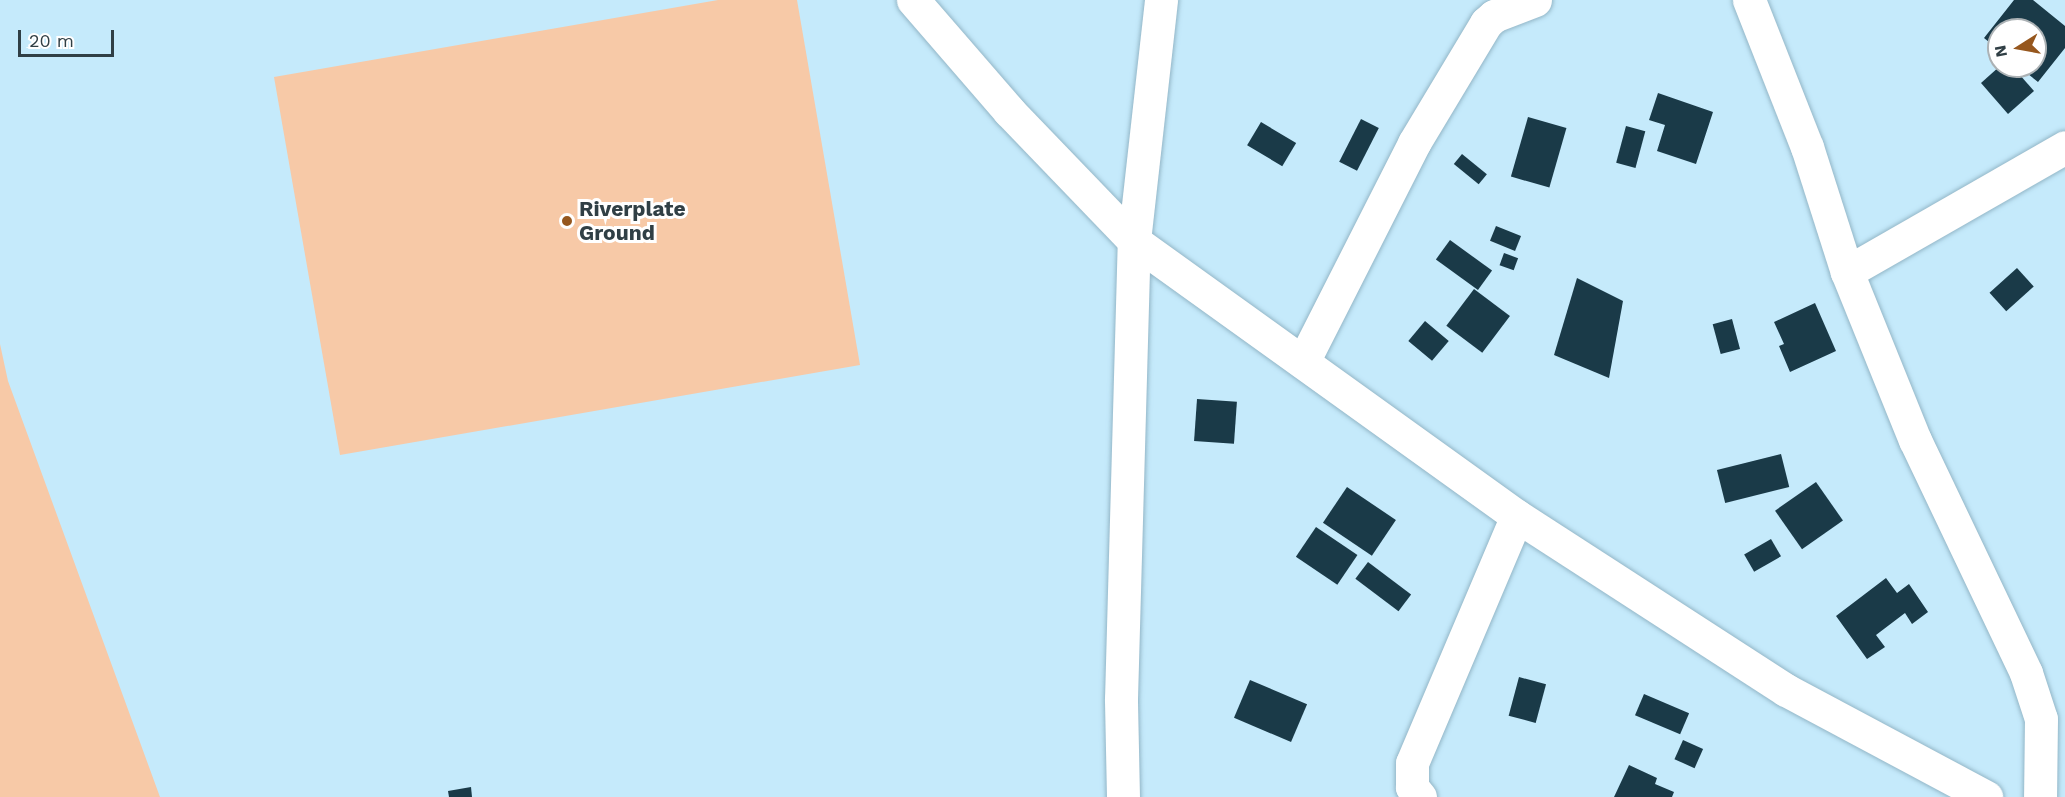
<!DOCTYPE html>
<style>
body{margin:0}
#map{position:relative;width:2065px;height:797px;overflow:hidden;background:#c5eafb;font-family:"Work Sans",sans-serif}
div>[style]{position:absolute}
.green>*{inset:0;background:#f7c9a7}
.building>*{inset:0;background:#1a3a48;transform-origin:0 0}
.roads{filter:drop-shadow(0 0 2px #93b6c7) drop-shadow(0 0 2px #93b6c7)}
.minor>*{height:33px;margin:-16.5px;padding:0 16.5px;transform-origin:16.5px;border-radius:16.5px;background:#fff}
.dots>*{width:16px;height:16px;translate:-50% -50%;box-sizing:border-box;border:3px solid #fff;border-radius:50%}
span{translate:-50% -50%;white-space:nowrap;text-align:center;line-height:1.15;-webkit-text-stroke:6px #fff;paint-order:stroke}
.poi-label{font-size:21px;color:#303f45;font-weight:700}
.left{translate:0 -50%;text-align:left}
.north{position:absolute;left:1987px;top:18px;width:60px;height:60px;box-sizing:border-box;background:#fff;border:2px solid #acb2b5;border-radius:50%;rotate:259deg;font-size:16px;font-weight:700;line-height:24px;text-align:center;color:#303f45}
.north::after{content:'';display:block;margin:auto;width:21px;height:27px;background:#96571e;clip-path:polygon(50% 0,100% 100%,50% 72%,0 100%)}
.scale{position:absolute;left:18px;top:30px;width:96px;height:27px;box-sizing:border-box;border:3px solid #303f45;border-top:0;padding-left:8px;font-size:18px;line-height:21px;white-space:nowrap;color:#303f45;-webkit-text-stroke:4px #fff;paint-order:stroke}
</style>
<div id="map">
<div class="green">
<i style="clip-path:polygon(718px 0,797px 0,860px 365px,340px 455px,274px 77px)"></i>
<i style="clip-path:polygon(0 344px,8px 381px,160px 797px,0 797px)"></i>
</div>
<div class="building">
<i style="clip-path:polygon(2014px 0,2033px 0,2065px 26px,2065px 48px,2038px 82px,2018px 66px,2035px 66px,2035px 30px,1999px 30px,1999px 50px,1984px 38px)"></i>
<i style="clip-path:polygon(2000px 66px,2012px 66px,2034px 91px,2008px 114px,1981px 83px)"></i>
<i style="clip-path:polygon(1658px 93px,1713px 112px,1696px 164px,1657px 151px,1665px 125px,1649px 120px)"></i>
<i style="left:1528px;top:117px;width:40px;height:62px;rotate:16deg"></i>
<i style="left:1361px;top:119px;width:20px;height:48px;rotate:27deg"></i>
<i style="left:1261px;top:122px;width:41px;height:27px;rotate:31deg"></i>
<i style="left:1626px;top:126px;width:20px;height:38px;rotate:15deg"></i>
<i style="left:1462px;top:154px;width:32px;height:13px;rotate:39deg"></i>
<i style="left:1496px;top:226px;width:27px;height:16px;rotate:22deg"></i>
<i style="left:1450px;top:240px;width:52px;height:24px;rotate:36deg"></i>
<i style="left:1504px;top:253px;width:15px;height:13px;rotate:20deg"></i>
<i style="left:2017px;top:268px;width:25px;height:37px;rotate:48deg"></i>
<i style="clip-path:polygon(1577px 278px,1623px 301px,1609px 378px,1554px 355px)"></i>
<i style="left:1474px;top:289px;width:45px;height:46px;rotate:37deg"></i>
<i style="clip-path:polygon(1815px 303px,1836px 351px,1790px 372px,1779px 346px,1784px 344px,1774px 322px)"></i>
<i style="left:1732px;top:319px;width:31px;height:20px;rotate:75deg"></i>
<i style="left:1425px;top:321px;width:31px;height:26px;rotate:40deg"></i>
<i style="left:1197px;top:399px;width:40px;height:42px;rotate:4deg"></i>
<i style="left:1781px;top:454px;width:34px;height:66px;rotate:76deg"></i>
<i style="left:1816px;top:482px;width:47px;height:50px;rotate:55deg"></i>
<i style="left:1347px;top:487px;width:59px;height:43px;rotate:34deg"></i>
<i style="left:1316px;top:527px;width:50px;height:36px;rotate:34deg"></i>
<i style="left:1771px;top:539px;width:20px;height:31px;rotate:60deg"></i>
<i style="left:1368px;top:562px;width:54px;height:21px;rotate:37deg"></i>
<i style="clip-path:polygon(1886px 578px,1897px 593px,1909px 584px,1928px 612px,1912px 624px,1905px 613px,1876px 635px,1885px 647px,1867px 659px,1836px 616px)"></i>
<i style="left:1519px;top:677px;width:28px;height:40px;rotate:15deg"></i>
<i style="left:1250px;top:680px;width:62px;height:41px;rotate:23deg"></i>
<i style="left:1644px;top:694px;width:49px;height:23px;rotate:23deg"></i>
<i style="left:1683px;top:740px;width:22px;height:21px;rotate:24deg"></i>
<i style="clip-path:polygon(1629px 765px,1657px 778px,1655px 784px,1674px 792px,1672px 797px,1614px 797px)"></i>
<i style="clip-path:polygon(471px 787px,472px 797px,449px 797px,448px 791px)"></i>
</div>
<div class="roads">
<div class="minor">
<i style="left:913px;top:0;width:147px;rotate:49.1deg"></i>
<i style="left:1009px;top:111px;width:180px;rotate:46.1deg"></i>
<i style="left:1134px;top:241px;width:472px;rotate:35.7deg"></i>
<i style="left:1517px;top:516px;width:320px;rotate:32.9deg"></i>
<i style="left:1786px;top:690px;width:227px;rotate:28.1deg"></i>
<i style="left:1749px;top:0;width:158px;rotate:68.5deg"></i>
<i style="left:1807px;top:147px;width:131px;rotate:72.3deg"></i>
<i style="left:1847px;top:272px;width:181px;rotate:68deg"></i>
<i style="left:1915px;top:440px;width:258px;rotate:64.5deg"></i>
<i style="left:2026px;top:673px;width:48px;rotate:71.9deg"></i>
<i style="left:2041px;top:719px;width:78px;rotate:90.7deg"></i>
<i style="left:1847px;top:272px;width:251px;rotate:-29.8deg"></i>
<i style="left:1303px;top:362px;width:246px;rotate:-63.1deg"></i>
<i style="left:1414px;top:143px;width:140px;rotate:-59deg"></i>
<i style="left:1486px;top:23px;width:11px;rotate:-41deg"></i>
<i style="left:1494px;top:16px;width:44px;rotate:-21.3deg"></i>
<i style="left:1123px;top:797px;width:98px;rotate:-91.2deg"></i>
<i style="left:1121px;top:699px;width:458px;rotate:-88.4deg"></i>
<i style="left:1134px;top:241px;width:243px;rotate:-83.6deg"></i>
<i style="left:1420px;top:797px;width:13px;rotate:-129deg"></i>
<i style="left:1412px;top:787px;width:24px;rotate:-90deg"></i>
<i style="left:1412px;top:763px;width:268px;rotate:-67deg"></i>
</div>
</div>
<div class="dots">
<i style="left:567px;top:221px;background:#96571e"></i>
</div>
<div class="poi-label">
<span class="left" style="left:579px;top:221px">Riverplate<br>Ground</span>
</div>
<div class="north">N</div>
<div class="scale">20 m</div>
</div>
